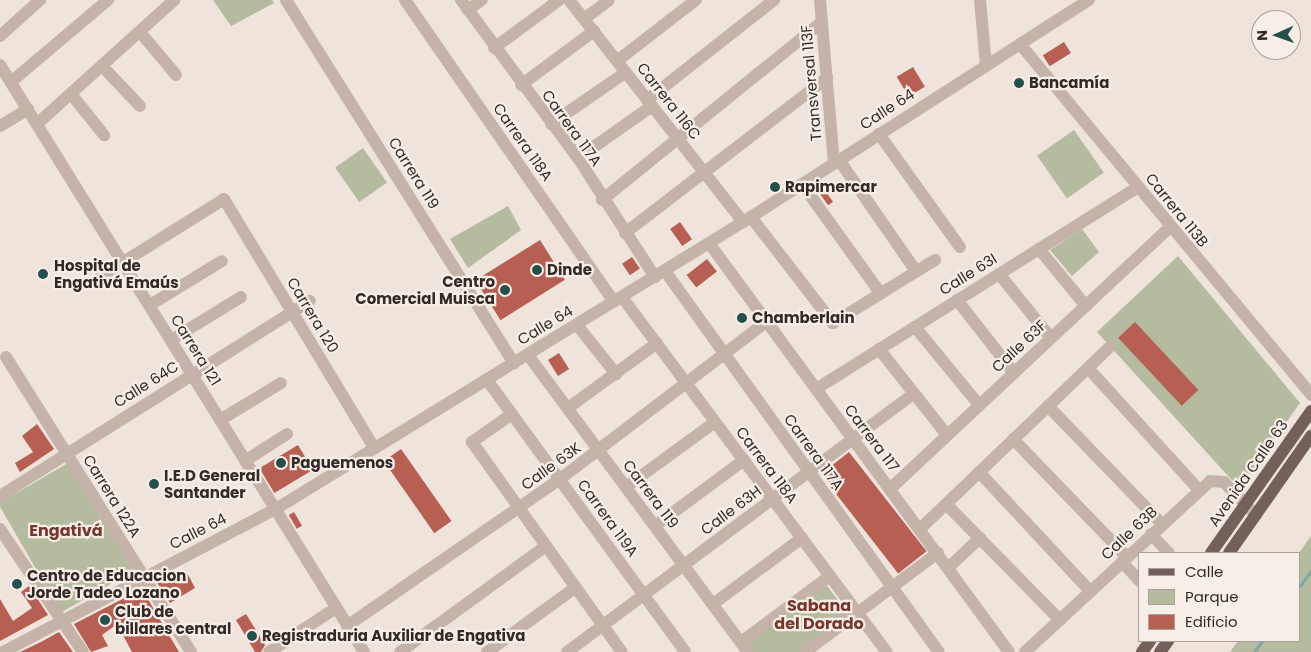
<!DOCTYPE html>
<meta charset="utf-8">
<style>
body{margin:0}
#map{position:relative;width:1311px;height:652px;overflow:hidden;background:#eee4dc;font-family:Poppins,sans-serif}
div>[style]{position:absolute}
.green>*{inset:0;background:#b5bb9e;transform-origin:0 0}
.stream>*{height:3px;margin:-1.5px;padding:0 1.5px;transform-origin:1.5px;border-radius:1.5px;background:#7fa8a5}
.building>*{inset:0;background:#b65f52;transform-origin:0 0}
.minor>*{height:12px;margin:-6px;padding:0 6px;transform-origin:6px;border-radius:6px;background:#c5b3a9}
.major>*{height:12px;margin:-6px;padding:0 6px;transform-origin:6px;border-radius:6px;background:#73605b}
.dots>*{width:14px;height:14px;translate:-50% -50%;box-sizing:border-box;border:2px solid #f7eee7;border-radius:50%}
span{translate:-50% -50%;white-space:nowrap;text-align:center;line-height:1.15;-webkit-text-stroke:4.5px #f7eee7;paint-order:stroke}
.street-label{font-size:15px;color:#332a28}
.poi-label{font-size:15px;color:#332a28;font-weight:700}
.left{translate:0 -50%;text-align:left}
.right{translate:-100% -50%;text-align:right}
.neighbourhood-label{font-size:16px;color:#77352c;font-weight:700}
.legend{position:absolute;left:1138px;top:552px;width:162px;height:90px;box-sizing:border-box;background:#f7eee7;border:1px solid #a9a09b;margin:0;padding:6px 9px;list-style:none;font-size:15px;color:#332a28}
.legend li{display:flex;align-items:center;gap:10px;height:25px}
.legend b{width:25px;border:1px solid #a9a09b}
.north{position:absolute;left:1251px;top:10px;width:50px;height:50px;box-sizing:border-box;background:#f7eee7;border:1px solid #a9a09b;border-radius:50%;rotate:268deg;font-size:14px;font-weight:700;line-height:20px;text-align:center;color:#332a28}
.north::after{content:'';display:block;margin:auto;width:18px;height:22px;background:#234f4d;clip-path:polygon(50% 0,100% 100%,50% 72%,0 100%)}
</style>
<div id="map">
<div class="green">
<i style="clip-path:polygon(213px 0,272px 0,274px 3px,231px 26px)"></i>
<i style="left:1074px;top:130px;width:52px;height:45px;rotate:55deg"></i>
<i style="left:363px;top:148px;width:42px;height:34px;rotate:55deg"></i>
<i style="clip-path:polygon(508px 206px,521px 230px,468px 268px,450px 239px)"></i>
<i style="clip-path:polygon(1082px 229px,1099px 252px,1072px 276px,1050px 250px)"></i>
<i style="clip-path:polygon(1178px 256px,1300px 403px,1239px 488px,1097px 332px)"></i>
<i style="left:70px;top:462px;width:126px;height:83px;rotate:60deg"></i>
<i style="clip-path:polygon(1311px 536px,1311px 652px,1230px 652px,1238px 641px,1300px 641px,1299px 553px)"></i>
<i style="clip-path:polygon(825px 583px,849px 615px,800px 652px,752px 652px,745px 642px)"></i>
</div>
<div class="stream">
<i style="left:1300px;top:586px;width:19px;rotate:-55deg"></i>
<i style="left:1254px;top:652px;width:14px;rotate:-54deg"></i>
</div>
<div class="building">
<i style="left:1064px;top:42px;width:13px;height:25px;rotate:58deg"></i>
<i style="left:913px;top:67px;width:23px;height:19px;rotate:59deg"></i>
<i style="left:823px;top:188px;width:17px;height:6px;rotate:54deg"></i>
<i style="left:680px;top:222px;width:21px;height:12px;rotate:55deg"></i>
<i style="left:540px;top:240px;width:47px;height:76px;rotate:58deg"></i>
<i style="left:632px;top:257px;width:14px;height:12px;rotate:56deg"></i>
<i style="left:707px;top:259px;width:16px;height:26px;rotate:52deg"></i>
<i style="left:1135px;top:322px;width:93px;height:23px;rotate:47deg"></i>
<i style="left:559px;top:353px;width:19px;height:13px;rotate:58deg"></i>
<i style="clip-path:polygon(37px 424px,54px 449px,20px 472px,15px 463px,33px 452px,22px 436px)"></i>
<i style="left:298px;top:445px;width:29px;height:45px;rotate:59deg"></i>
<i style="left:401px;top:449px;width:88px;height:21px;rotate:55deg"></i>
<i style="left:849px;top:452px;width:126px;height:36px;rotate:52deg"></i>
<i style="left:294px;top:512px;width:16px;height:6px;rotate:60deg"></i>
<i style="clip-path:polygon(186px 571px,195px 588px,170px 603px,156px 581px,162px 578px,164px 583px)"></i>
<i style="clip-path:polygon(29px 586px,48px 615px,0 641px,0 599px,13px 621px,32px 608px,21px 592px)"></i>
<i style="clip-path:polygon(142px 589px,179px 652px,132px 652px,117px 624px,102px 635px,108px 646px,91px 652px,74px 624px)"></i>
<i style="clip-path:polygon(246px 614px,265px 645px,261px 652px,255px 652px,236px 620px)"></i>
<i style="clip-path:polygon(59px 632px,73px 652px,20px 652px,41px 642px)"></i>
</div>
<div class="minor">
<i style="left:286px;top:0;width:429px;rotate:57.9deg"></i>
<i style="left:405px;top:0;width:367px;rotate:55.3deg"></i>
<i style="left:461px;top:0;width:197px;rotate:53.5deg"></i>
<i style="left:578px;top:158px;width:142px;rotate:57.1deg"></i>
<i style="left:569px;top:0;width:282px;rotate:51.9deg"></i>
<i style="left:820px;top:0;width:164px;rotate:85.1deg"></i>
<i style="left:980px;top:0;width:66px;rotate:84.8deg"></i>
<i style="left:468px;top:10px;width:17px;rotate:-36deg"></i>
<i style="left:584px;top:19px;width:31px;rotate:-37deg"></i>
<i style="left:140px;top:32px;width:56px;rotate:50.1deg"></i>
<i style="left:0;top:36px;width:54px;rotate:-42deg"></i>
<i style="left:1020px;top:44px;width:456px;rotate:50.3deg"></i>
<i style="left:494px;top:48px;width:81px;rotate:-36.4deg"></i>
<i style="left:617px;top:61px;width:100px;rotate:-37.7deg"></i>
<i style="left:0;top:65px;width:691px;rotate:58.2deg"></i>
<i style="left:102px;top:66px;width:55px;rotate:46.5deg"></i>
<i style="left:11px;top:82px;width:127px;rotate:-40.2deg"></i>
<i style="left:521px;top:85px;width:91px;rotate:-36.5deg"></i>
<i style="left:71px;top:94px;width:53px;rotate:51.2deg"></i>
<i style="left:647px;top:100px;width:162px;rotate:-38.2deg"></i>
<i style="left:37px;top:124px;width:185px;rotate:-42.1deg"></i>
<i style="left:551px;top:124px;width:91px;rotate:-34.7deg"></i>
<i style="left:0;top:126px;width:33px;rotate:-31deg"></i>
<i style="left:879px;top:134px;width:139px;rotate:54.4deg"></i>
<i style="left:578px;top:158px;width:90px;rotate:-35.1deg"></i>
<i style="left:839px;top:160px;width:135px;rotate:55.3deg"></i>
<i style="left:802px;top:184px;width:135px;rotate:54.3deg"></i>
<i style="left:602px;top:200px;width:283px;rotate:-39deg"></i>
<i style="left:751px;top:217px;width:134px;rotate:52.3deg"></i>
<i style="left:833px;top:323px;width:120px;rotate:-31.7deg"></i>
<i style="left:625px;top:233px;width:255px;rotate:-37.5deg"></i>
<i style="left:709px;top:243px;width:507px;rotate:53.74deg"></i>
<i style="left:1039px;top:249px;width:74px;rotate:50.5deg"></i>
<i style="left:665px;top:271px;width:469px;rotate:54.3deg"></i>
<i style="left:999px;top:274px;width:82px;rotate:50.9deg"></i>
<i style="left:101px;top:276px;width:145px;rotate:-32deg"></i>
<i style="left:224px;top:199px;width:291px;rotate:58.9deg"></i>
<i style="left:622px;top:297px;width:443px;rotate:53.3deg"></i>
<i style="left:957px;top:300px;width:93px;rotate:52deg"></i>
<i style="left:150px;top:305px;width:84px;rotate:-31.4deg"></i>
<i style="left:577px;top:325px;width:63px;rotate:51.5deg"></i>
<i style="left:915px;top:327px;width:101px;rotate:50.6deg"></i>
<i style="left:171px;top:340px;width:82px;rotate:-31.6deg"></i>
<i style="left:879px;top:349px;width:110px;rotate:51.7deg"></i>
<i style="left:528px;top:355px;width:370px;rotate:53.5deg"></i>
<i style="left:6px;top:357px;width:348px;rotate:57.9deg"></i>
<i style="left:1088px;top:368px;width:165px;rotate:47.7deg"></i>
<i style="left:487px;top:380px;width:336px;rotate:53.9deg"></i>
<i style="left:816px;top:389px;width:380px;rotate:-32.1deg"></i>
<i style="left:1048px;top:406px;width:164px;rotate:46deg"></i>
<i style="left:568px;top:408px;width:110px;rotate:-36.1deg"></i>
<i style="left:512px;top:414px;width:49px;rotate:145deg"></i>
<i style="left:472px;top:442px;width:258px;rotate:54.5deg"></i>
<i style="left:220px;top:420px;width:71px;rotate:-31.2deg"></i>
<i style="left:1013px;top:439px;width:164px;rotate:46deg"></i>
<i style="left:245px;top:461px;width:50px;rotate:-32.7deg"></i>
<i style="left:979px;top:472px;width:163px;rotate:47deg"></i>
<i style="left:626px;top:487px;width:110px;rotate:-36.1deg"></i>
<i style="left:890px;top:489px;width:383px;rotate:-43.1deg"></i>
<i style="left:0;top:496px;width:366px;rotate:-32.2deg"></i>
<i style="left:946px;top:504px;width:163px;rotate:45.5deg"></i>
<i style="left:655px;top:526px;width:111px;rotate:-36.6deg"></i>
<i style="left:0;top:529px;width:148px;rotate:56deg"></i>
<i style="left:920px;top:529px;width:262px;rotate:-43.8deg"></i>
<i style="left:1151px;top:534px;width:26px;rotate:47deg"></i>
<i style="left:1122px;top:562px;width:26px;rotate:47deg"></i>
<i style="left:948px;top:568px;width:44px;rotate:-43.2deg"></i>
<i style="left:713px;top:604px;width:111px;rotate:-36.6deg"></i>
<i style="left:347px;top:626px;width:259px;rotate:-34.6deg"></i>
<i style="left:560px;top:479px;width:259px;rotate:-37.3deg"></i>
<i style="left:741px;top:642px;width:111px;rotate:-36.6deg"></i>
<i style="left:3px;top:652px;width:306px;rotate:-27.7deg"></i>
<i style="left:274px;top:510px;width:550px;rotate:-31.55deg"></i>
<i style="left:743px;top:222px;width:411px;rotate:-32.7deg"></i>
<i style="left:269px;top:652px;width:80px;rotate:-33.3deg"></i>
<i style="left:400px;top:652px;width:180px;rotate:-36deg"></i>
<i style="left:487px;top:652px;width:110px;rotate:-36.1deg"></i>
<i style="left:567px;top:652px;width:433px;rotate:-36.7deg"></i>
<i style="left:805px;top:652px;width:166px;rotate:-36.7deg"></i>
<i style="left:1025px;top:652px;width:252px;rotate:-42.7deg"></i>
<i style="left:1210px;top:481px;width:14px;rotate:4deg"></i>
<i style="left:1224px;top:482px;width:46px;rotate:45.9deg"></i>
</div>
<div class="major">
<i style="left:1211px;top:553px;width:174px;rotate:-54.8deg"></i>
<i style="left:1229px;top:553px;width:143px;rotate:-55deg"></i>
<i style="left:1142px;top:652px;width:14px;rotate:-54deg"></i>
<i style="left:1160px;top:652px;width:14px;rotate:-54deg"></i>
</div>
<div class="dots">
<i style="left:1019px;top:83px;background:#234f4d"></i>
<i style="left:775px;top:187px;background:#234f4d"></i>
<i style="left:537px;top:270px;background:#234f4d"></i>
<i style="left:43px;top:274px;background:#234f4d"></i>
<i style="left:505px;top:290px;background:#234f4d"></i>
<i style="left:742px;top:318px;background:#234f4d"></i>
<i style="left:281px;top:463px;background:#234f4d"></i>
<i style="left:154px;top:484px;background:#234f4d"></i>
<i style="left:17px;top:584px;background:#234f4d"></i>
<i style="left:105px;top:620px;background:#234f4d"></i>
<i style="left:252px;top:636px;background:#234f4d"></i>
</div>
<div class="street-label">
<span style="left:811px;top:83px;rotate:-95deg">Transversal 113F</span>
<span style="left:669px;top:101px;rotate:52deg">Carrera 116C</span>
<span style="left:887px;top:109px;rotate:-33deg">Calle 64</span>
<span style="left:572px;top:128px;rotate:54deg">Carrera 117A</span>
<span style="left:523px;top:142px;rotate:55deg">Carrera 118A</span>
<span style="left:414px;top:173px;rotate:58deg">Carrera 119</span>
<span style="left:1177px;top:210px;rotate:51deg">Carrera 113B</span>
<span style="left:968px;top:274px;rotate:-32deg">Calle 63I</span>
<span style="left:313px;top:315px;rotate:59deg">Carrera 120</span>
<span style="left:545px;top:325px;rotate:-31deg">Calle 64</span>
<span style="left:1019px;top:346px;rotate:-43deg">Calle 63F</span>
<span style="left:196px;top:350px;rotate:58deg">Carrera 121</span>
<span style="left:146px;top:384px;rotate:-32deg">Calle 64C</span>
<span style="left:872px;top:438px;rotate:53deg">Carrera 117</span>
<span style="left:814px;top:452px;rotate:54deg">Carrera 117A</span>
<span style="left:767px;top:465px;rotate:53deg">Carrera 118A</span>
<span style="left:551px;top:466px;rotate:-36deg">Calle 63K</span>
<span style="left:1248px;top:473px;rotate:-55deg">Avenida Calle 63</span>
<span style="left:651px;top:494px;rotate:53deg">Carrera 119</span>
<span style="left:112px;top:496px;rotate:58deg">Carrera 122A</span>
<span style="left:731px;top:510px;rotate:-37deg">Calle 63H</span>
<span style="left:608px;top:518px;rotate:54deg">Carrera 119A</span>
<span style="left:198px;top:531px;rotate:-27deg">Calle 64</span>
<span style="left:1129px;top:533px;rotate:-43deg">Calle 63B</span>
</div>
<div class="poi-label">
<span class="left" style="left:1029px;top:83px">Bancamía</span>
<span class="left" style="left:785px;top:187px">Rapimercar</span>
<span class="left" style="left:54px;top:274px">Hospital de<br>Engativá Emaús</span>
<span class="left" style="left:547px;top:270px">Dinde</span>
<span class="right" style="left:495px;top:290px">Centro<br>Comercial Muisca</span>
<span class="left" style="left:752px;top:318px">Chamberlain</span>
<span class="left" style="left:291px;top:463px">Paguemenos</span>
<span class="left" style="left:164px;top:484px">I.E.D General<br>Santander</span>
<span class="left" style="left:27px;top:584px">Centro de Educacion<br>Jorde Tadeo Lozano</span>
<span class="left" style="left:115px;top:620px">Club de<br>billares central</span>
<span class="left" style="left:262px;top:636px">Registraduria Auxiliar de Engativa</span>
</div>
<div class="neighbourhood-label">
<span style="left:66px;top:531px">Engativá</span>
<span style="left:819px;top:615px">Sabana<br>del Dorado</span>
</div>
<ul class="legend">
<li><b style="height:6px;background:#73605b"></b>Calle</li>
<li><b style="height:14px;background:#b5bb9e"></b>Parque</li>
<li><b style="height:14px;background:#b65f52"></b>Edificio</li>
</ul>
<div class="north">N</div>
</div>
